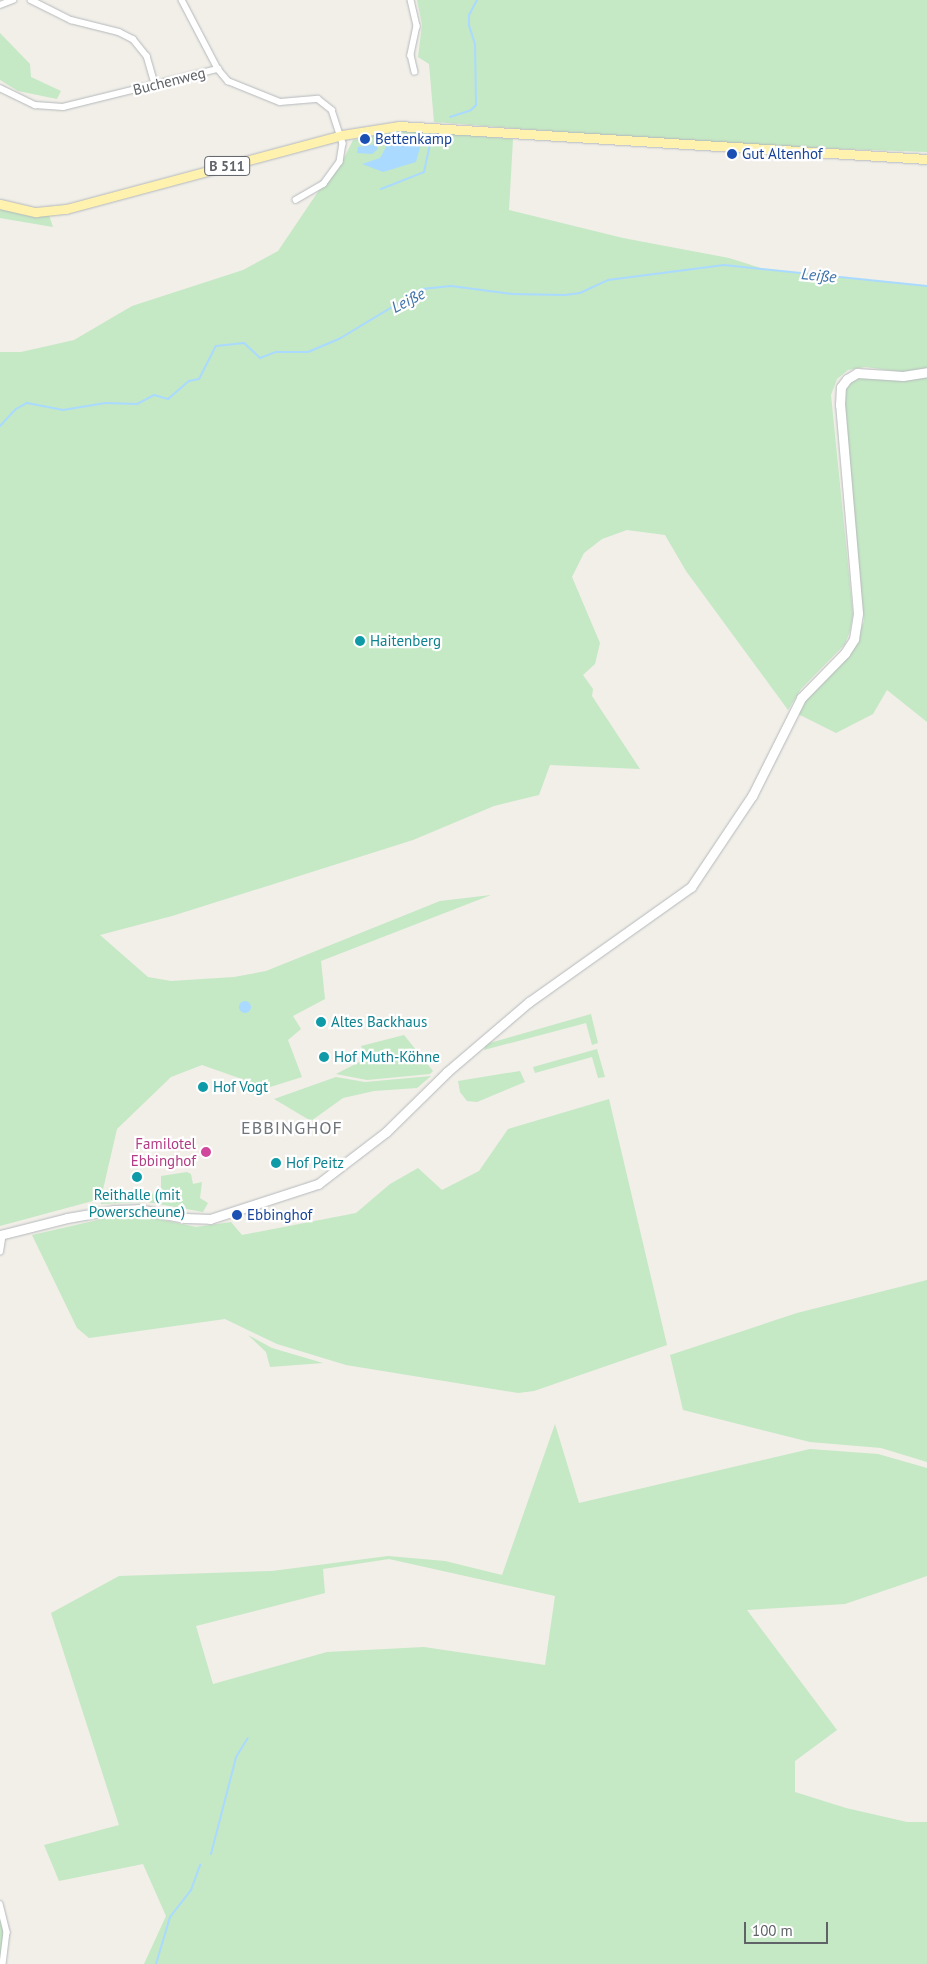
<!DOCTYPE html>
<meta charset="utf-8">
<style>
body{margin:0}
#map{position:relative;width:927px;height:1964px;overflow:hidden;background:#f1efe8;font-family:"PT Sans",sans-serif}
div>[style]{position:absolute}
.green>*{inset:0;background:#c5e8c5}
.water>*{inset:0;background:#aadaff}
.round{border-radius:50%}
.stream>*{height:2px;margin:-1px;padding:0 1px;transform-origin:1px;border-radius:1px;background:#aadaff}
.roads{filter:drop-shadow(0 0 1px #b5b8bc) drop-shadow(0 0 1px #b5b8bc)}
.street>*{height:5.5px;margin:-2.75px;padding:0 2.75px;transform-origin:2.75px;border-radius:2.75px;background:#fff}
.secondary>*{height:9px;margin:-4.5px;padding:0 4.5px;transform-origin:4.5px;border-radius:4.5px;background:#fff}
.primary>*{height:9px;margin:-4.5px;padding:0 4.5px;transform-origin:4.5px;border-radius:4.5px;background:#fff2af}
.dots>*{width:14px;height:14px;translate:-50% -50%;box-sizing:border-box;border:2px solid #fff;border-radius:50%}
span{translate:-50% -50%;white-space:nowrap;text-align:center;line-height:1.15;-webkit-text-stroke:4.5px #fff;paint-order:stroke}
.shield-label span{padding:1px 4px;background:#fff;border:1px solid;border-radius:4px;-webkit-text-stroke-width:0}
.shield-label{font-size:14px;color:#5f6368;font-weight:700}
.street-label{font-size:15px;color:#5f6368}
.transit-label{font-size:15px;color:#164399}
.left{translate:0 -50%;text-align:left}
.culture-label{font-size:15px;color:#0d838f}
.hotel-label{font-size:15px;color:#b23c85}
.right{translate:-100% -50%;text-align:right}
.water-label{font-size:16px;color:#4174aa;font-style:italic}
.quarter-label{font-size:18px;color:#70757a;letter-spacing:1px}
.scale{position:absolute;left:744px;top:1922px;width:84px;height:22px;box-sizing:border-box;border:2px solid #5f6368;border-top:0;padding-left:6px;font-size:15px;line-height:18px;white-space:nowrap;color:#5f6368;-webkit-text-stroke:4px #fff;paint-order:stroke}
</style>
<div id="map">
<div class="green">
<i style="clip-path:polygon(417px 0,927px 0,927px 152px,723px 145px,434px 122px,429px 64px,418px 57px,422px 25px)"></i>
<i style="clip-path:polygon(0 33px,30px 64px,31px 77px,61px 91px,57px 99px,18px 91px,0 80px)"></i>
<i style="clip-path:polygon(402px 130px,513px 139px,509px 210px,623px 238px,729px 258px,767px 270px,927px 286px,927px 370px,909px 373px,865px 367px,848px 370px,837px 379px,831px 395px,853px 614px,850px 631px,845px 644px,801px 689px,788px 710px,686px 571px,665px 535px,627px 530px,602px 539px,584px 553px,572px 577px,600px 643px,595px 664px,583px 675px,593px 689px,592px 696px,640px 769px,550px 765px,539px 795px,494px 806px,413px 840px,172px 916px,100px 935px,148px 977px,171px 981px,234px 977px,266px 971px,440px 901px,491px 895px,321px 961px,325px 999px,293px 1016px,301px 1029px,288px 1040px,302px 1077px,267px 1088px,202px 1065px,171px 1077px,117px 1129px,101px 1198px,108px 1189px,155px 1194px,161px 1188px,161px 1176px,187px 1172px,191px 1174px,193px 1184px,202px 1182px,200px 1198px,208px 1203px,203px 1212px,147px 1202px,101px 1204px,100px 1199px,0 1226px,0 352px,21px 352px,74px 340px,132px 306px,243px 270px,278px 251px,334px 168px,338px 170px,353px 140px)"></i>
<i style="clip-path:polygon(0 208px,23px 214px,49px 215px,53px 227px,0 218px)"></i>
<i style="clip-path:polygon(927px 375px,927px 722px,887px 690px,873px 714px,836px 733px,794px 712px,809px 688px,851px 653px,864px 621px,841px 399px,843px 387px,850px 379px,861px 376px,910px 380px)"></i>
<i style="clip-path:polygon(591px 1014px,598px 1043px,592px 1045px,586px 1023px,484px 1050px,486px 1044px)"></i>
<i style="clip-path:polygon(404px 1035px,433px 1071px,430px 1074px,367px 1080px,336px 1074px,367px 1058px,361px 1046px)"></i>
<i style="clip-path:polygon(597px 1049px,605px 1077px,598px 1078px,592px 1057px,535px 1073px,533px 1067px)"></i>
<i style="clip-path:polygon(520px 1071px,525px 1082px,477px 1102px,467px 1101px,460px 1092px,458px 1081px)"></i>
<i style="clip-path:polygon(431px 1076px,417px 1088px,374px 1091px,343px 1098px,311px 1121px,274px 1099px,336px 1077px,365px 1082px)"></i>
<i style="clip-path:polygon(609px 1099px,667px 1345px,534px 1391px,518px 1393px,346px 1365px,277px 1344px,225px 1319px,89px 1338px,77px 1328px,32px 1235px,102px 1219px,144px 1216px,196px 1227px,231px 1222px,242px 1235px,356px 1213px,390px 1184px,418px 1168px,442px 1190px,479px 1171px,508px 1129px)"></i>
<i style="clip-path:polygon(927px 1280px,927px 1462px,881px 1448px,810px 1442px,683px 1410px,670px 1355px,797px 1313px)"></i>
<i style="clip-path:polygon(248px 1335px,272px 1348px,323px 1363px,270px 1367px,266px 1352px)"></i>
<i style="clip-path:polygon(evenodd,555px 1424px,579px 1503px,810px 1449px,878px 1454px,927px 1468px,927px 1576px,845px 1604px,747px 1610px,837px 1730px,795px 1761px,795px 1792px,846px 1808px,907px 1822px,927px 1822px,927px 1964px,144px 1964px,166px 1916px,143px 1864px,59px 1881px,44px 1845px,119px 1825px,51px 1613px,119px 1576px,272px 1571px,388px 1556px,445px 1561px,502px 1575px,555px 1424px,389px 1559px,555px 1596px,545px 1665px,424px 1647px,327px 1652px,213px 1684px,196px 1626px,325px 1593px,323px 1569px,389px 1559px)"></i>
<i style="clip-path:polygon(0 1911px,5px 1931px,0 1963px)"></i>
</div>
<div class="water">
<i style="clip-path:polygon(414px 136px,419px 137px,421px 144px,416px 162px,383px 172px,362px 164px,380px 158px,391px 138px)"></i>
<i style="clip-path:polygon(376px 144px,378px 149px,372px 154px,357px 153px,358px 147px)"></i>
<i class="round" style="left:239px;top:1001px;width:12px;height:12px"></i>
</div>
<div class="stream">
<i style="left:450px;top:117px;width:22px;rotate:-18deg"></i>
<i style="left:471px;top:110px;width:7px;rotate:-45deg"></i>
<i style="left:476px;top:105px;width:61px;rotate:-90.9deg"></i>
<i style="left:475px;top:44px;width:19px;rotate:-108deg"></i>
<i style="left:469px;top:26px;width:11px;rotate:-90deg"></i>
<i style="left:469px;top:15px;width:17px;rotate:-62deg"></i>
<i style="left:381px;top:189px;width:46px;rotate:-21.6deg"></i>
<i style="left:424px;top:172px;width:33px;rotate:-78deg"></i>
<i style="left:431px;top:140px;width:13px;rotate:-9deg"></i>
<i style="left:0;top:426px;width:23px;rotate:-47deg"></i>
<i style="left:16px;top:409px;width:13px;rotate:-29deg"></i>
<i style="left:27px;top:403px;width:37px;rotate:11deg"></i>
<i style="left:63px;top:410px;width:43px;rotate:-9.5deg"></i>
<i style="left:105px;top:403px;width:32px;rotate:2deg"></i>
<i style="left:137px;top:404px;width:19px;rotate:-28deg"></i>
<i style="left:154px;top:395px;width:15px;rotate:16deg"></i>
<i style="left:168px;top:399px;width:28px;rotate:-41deg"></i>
<i style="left:189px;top:381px;width:10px;rotate:-11deg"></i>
<i style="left:199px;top:379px;width:37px;rotate:-63deg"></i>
<i style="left:216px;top:346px;width:28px;rotate:-6deg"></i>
<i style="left:244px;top:343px;width:22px;rotate:43deg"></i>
<i style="left:260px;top:358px;width:17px;rotate:-21deg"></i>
<i style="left:276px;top:352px;width:32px"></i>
<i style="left:308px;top:352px;width:34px;rotate:-23deg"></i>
<i style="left:339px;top:339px;width:97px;rotate:-31.1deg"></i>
<i style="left:422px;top:289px;width:29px;rotate:-6deg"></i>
<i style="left:451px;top:286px;width:62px;rotate:7.5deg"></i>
<i style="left:512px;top:294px;width:53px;rotate:1.1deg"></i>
<i style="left:565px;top:295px;width:15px;rotate:-8deg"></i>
<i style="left:580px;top:293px;width:31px;rotate:-25deg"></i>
<i style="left:608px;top:280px;width:117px;rotate:-7.4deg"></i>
<i style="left:724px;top:265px;width:204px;rotate:5.9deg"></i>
<i style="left:211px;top:1854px;width:100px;rotate:-75.5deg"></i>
<i style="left:236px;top:1757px;width:22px;rotate:-58deg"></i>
<i style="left:156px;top:1964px;width:49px;rotate:-73.4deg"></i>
<i style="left:170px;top:1917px;width:34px;rotate:-52deg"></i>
<i style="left:191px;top:1890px;width:27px;rotate:-70deg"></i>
</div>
<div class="roads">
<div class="street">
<i style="left:31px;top:0;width:45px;rotate:26.6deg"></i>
<i style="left:71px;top:20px;width:49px;rotate:14deg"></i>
<i style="left:119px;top:32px;width:16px;rotate:27deg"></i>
<i style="left:133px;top:39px;width:22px;rotate:51deg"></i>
<i style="left:147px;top:56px;width:29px;rotate:74deg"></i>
<i style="left:182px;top:0;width:78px;rotate:62.4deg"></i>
<i style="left:218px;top:69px;width:16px;rotate:50deg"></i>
<i style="left:228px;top:81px;width:56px;rotate:22deg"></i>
<i style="left:280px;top:102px;width:38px;rotate:-5deg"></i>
<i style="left:318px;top:99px;width:18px;rotate:38deg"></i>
<i style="left:332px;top:110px;width:35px;rotate:72deg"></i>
<i style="left:343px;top:143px;width:19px;rotate:99deg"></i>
<i style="left:340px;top:162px;width:27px;rotate:126deg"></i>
<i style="left:324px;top:184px;width:32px;rotate:150deg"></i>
<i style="left:411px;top:0;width:27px;rotate:77deg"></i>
<i style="left:417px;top:26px;width:30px;rotate:102deg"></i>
<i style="left:411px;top:55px;width:17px;rotate:77deg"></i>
<i style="left:0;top:5px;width:14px;rotate:-21deg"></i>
<i style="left:0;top:88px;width:39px;rotate:26deg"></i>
<i style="left:35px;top:105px;width:28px;rotate:4deg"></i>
<i style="left:63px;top:107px;width:160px;rotate:-13.8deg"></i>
<i style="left:0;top:1252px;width:18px;rotate:-81deg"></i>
<i style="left:0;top:1904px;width:29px;rotate:76deg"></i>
<i style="left:7px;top:1932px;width:32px;rotate:97deg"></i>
</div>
<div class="secondary">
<i style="left:0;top:1235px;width:69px;rotate:-14.2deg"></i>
<i style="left:67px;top:1218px;width:48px;rotate:-9.7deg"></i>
<i style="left:114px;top:1210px;width:24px;rotate:-2deg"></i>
<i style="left:138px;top:1209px;width:48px;rotate:10.8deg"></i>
<i style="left:185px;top:1218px;width:25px;rotate:2deg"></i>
<i style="left:210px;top:1219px;width:114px;rotate:-18deg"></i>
<i style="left:318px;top:1184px;width:86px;rotate:-37.4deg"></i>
<i style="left:386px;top:1132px;width:86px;rotate:-44.5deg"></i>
<i style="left:447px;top:1072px;width:108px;rotate:-40.5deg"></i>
<i style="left:529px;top:1002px;width:199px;rotate:-35.4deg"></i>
<i style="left:691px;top:887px;width:110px;rotate:-56.2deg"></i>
<i style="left:752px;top:796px;width:110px;rotate:-63.4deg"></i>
<i style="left:801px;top:698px;width:63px;rotate:-45.6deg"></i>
<i style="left:845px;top:653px;width:17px;rotate:-57deg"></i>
<i style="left:854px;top:639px;width:26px;rotate:-81deg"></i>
<i style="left:858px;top:613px;width:209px;rotate:-94.9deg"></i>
<i style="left:840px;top:405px;width:18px;rotate:-87deg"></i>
<i style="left:841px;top:387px;width:10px;rotate:-53deg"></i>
<i style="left:847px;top:379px;width:12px;rotate:-31deg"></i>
<i style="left:857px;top:373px;width:46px;rotate:3.7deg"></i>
<i style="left:903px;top:376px;width:24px;rotate:-9deg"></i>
</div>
<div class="primary">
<i style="left:0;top:204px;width:37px;rotate:13deg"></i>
<i style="left:36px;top:212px;width:30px;rotate:-6deg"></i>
<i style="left:66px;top:209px;width:286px;rotate:-15deg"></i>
<i style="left:342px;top:135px;width:58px;rotate:-9deg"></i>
<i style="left:399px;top:126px;width:529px;rotate:3.58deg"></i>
</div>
</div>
<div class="dots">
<i style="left:365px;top:139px;background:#1a4fb4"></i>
<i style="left:732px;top:154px;background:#1a4fb4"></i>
<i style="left:360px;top:641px;background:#0f9aa8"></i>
<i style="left:321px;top:1022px;background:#0f9aa8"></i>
<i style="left:324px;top:1057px;background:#0f9aa8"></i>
<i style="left:203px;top:1087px;background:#0f9aa8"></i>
<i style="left:206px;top:1152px;background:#d1479c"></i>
<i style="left:276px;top:1163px;background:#0f9aa8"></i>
<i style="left:137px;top:1177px;background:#0f9aa8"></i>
<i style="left:237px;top:1215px;background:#1a4fb4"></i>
</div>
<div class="shield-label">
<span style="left:227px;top:166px">B 511</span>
</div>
<div class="street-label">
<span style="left:169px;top:81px;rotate:-14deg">Buchenweg</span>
</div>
<div class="transit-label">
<span class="left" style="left:375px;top:139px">Bettenkamp</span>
<span class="left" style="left:742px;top:154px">Gut Altenhof</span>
<span class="left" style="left:247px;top:1215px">Ebbinghof</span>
</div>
<div class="culture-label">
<span class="left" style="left:370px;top:641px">Haitenberg</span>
<span class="left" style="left:331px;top:1022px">Altes Backhaus</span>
<span class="left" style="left:334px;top:1057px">Hof Muth-Köhne</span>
<span class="left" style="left:213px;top:1087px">Hof Vogt</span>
<span class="left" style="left:286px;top:1163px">Hof Peitz</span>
<span style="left:137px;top:1203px">Reithalle (mit<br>Powerscheune)</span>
</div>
<div class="hotel-label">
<span class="right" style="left:196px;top:1152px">Familotel<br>Ebbinghof</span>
</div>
<div class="water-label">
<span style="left:819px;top:275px;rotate:6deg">Leiße</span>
<span style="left:408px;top:300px;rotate:-27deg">Leiße</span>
</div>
<div class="quarter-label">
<span style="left:292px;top:1128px">EBBINGHOF</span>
</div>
<div class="scale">100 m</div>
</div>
